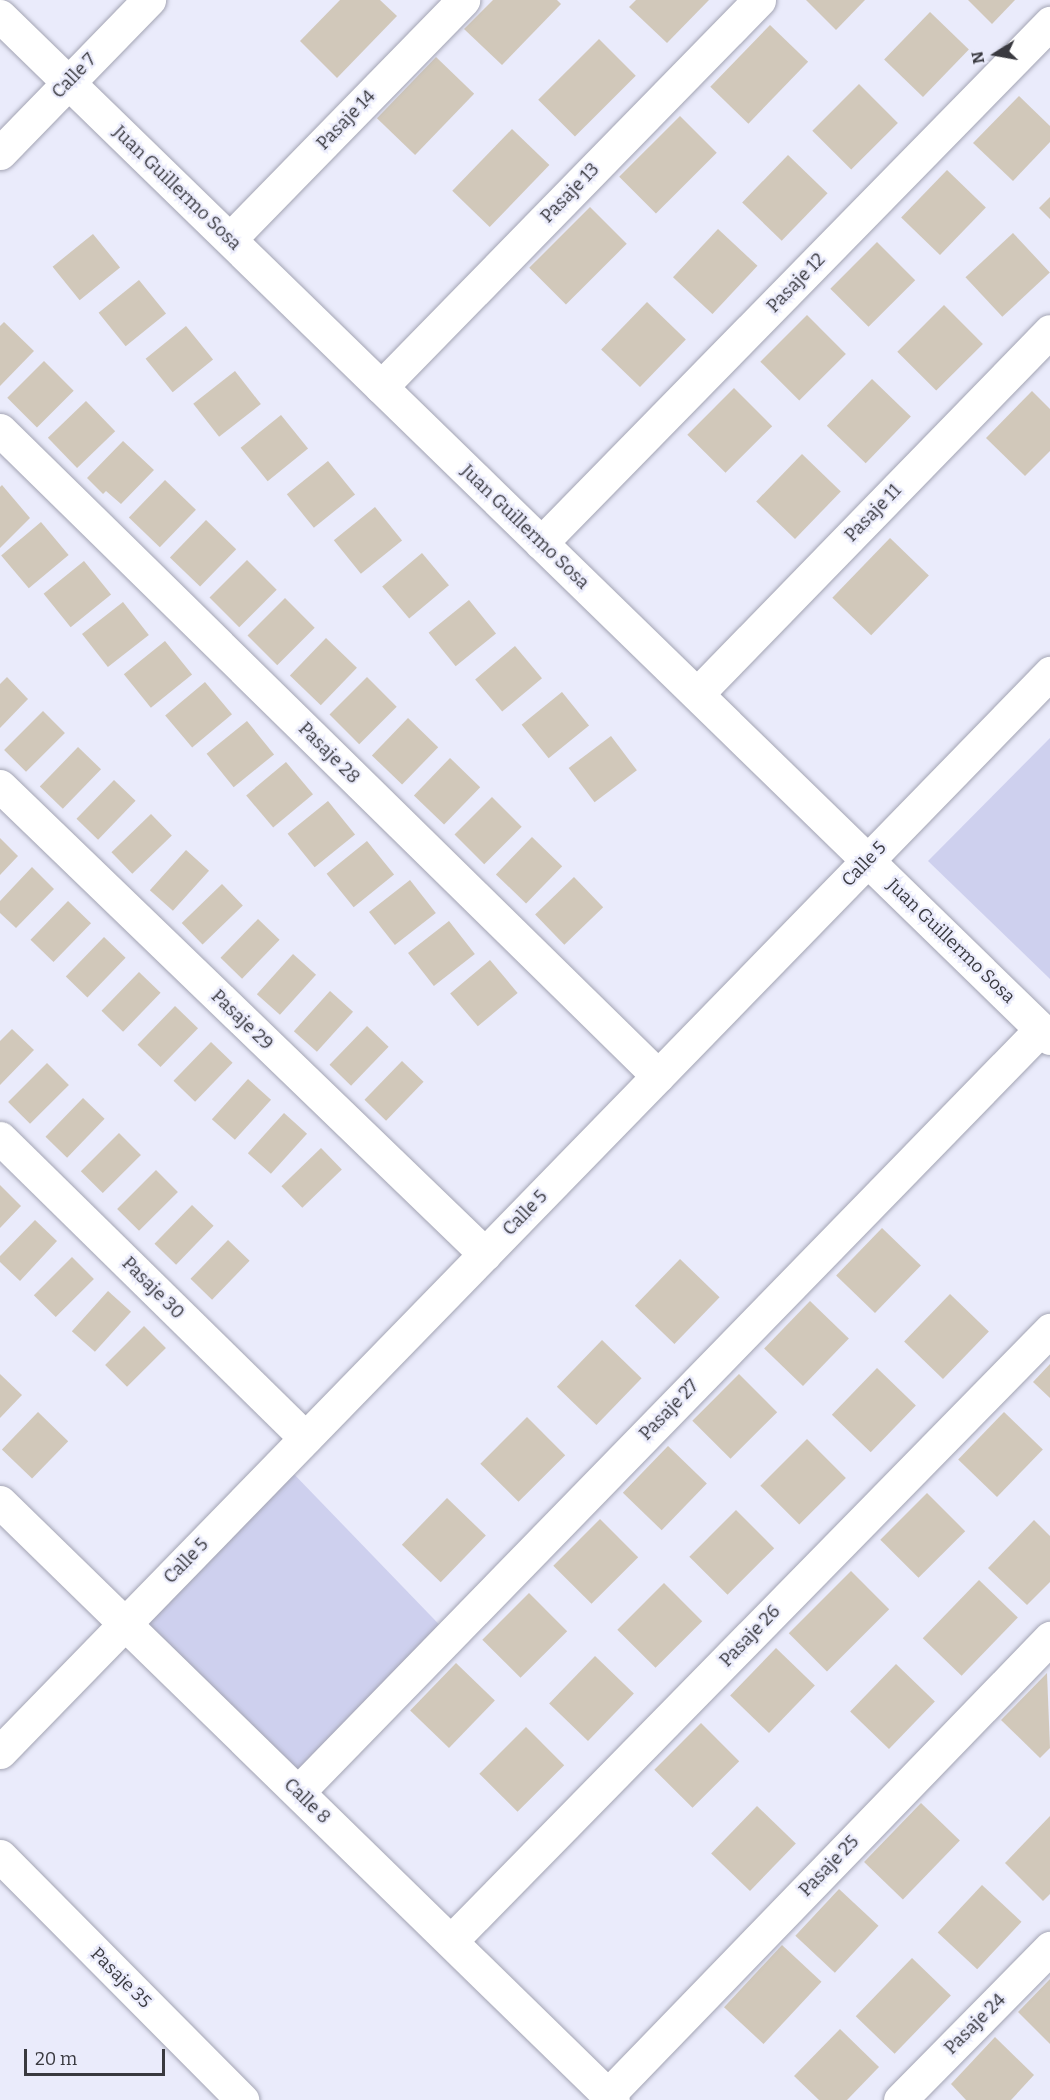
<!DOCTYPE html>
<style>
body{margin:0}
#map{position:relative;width:1050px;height:2100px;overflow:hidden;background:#eaebfb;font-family:Bitter,serif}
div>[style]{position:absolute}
.green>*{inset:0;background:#ced0ee;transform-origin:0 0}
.building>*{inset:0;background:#d1c8ba;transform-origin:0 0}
.roads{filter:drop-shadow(0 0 2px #a3a4b3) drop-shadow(0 0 2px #a3a4b3)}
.street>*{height:33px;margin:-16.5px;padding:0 16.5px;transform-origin:16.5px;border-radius:16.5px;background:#fff}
span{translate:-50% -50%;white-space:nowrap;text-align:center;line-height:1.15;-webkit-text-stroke:4.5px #eaebfb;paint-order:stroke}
.street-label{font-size:18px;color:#39393f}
.north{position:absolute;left:966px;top:24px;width:60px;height:60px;-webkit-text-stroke:4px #eaebfb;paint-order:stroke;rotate:259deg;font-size:16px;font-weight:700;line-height:24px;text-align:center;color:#39393f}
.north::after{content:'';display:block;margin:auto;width:21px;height:27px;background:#39393f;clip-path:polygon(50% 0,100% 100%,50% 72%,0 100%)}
.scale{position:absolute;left:24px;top:2049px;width:141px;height:27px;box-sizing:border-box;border:3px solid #39393f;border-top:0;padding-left:8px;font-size:18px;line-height:21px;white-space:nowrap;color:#39393f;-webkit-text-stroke:4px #eaebfb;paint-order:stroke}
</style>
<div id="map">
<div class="green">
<i style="clip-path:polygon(1050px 738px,1050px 979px,928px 861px)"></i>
<i style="left:290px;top:1470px;width:221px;height:211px;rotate:46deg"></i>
</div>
<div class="building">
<i style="clip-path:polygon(340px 0,380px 0,397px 16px,337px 78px,300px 41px)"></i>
<i style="clip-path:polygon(493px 0,557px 0,561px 4px,502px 65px,464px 29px)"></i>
<i style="clip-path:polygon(636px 0,709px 0,667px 43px,629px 7px)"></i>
<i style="clip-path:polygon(806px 0,865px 0,836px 30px)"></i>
<i style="clip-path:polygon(968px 0,1015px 0,992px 24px)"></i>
<i style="left:930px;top:12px;width:54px;height:66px;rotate:44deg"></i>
<i style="left:770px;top:25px;width:53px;height:86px;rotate:44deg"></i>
<i style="left:599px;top:39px;width:52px;height:86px;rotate:45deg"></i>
<i style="left:436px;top:57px;width:53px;height:85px;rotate:44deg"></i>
<i style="left:859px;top:84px;width:55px;height:66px;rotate:45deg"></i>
<i style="clip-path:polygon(1019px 96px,1050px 126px,1050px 142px,1013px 181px,973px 143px)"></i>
<i style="left:680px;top:116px;width:52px;height:86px;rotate:45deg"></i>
<i style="left:512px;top:129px;width:52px;height:86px;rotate:44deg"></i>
<i style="left:788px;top:155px;width:55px;height:66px;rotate:44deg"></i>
<i style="left:947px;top:170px;width:54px;height:66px;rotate:44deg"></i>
<i style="clip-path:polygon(1050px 197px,1050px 219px,1039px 208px)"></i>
<i style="left:590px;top:207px;width:52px;height:86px;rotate:45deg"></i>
<i style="left:718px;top:229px;width:54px;height:66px;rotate:43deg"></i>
<i style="left:1013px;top:233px;width:54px;height:65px;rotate:47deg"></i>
<i style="left:93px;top:234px;width:43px;height:52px;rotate:51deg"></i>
<i style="left:877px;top:242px;width:54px;height:66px;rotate:45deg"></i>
<i style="left:139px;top:280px;width:43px;height:52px;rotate:51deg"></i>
<i style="left:647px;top:302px;width:54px;height:66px;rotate:44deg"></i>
<i style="left:944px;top:305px;width:55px;height:66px;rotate:45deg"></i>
<i style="left:807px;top:315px;width:55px;height:66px;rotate:45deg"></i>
<i style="clip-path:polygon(4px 322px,34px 351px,0 386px,0 326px)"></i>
<i style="left:186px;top:326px;width:43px;height:52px;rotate:51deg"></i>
<i style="left:44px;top:361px;width:42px;height:52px;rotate:45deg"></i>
<i style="left:235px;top:371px;width:42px;height:53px;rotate:52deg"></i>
<i style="left:872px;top:379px;width:54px;height:65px;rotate:44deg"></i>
<i style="left:734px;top:388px;width:54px;height:66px;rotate:45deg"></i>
<i style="clip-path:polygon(1032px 391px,1050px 409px,1050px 451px,1025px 476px,986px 438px)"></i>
<i style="left:86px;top:401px;width:42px;height:53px;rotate:46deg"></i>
<i style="left:281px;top:415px;width:43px;height:52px;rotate:51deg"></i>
<i style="clip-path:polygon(123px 441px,154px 470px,121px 504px,106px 491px,103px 494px,87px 478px)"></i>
<i style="left:802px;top:454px;width:54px;height:66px;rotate:44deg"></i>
<i style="left:328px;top:461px;width:43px;height:53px;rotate:51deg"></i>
<i style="left:165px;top:480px;width:43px;height:52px;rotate:44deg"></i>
<i style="clip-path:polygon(2px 485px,30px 518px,0 548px,0 487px)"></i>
<i style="left:375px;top:507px;width:43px;height:53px;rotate:51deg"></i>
<i style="left:206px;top:520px;width:42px;height:52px;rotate:44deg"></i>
<i style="left:41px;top:522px;width:43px;height:52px;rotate:50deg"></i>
<i style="left:890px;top:538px;width:54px;height:83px;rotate:44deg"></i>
<i style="left:422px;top:553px;width:42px;height:52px;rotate:50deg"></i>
<i style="left:247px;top:560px;width:42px;height:53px;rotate:45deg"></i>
<i style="left:84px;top:561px;width:43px;height:52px;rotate:51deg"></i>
<i style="left:285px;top:598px;width:42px;height:53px;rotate:45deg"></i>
<i style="left:469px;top:600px;width:43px;height:52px;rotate:51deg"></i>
<i style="left:123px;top:602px;width:42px;height:52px;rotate:52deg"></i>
<i style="left:326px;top:638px;width:43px;height:52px;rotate:44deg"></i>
<i style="left:165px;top:641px;width:43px;height:53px;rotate:51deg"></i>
<i style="left:515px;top:646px;width:42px;height:52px;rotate:50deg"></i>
<i style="clip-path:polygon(7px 677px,28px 699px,0 728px,0 684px)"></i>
<i style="left:367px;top:677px;width:42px;height:53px;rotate:45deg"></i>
<i style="left:205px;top:682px;width:42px;height:52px;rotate:50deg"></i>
<i style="left:562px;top:692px;width:43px;height:52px;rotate:51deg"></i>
<i style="left:43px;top:711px;width:31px;height:55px;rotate:45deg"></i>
<i style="left:408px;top:718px;width:42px;height:52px;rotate:44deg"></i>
<i style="left:247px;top:721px;width:43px;height:52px;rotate:51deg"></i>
<i style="left:611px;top:736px;width:43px;height:53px;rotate:53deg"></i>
<i style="left:78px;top:747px;width:32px;height:55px;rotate:44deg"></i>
<i style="left:450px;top:758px;width:42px;height:52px;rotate:44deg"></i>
<i style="left:286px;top:762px;width:42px;height:52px;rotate:50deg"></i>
<i style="left:114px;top:780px;width:30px;height:54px;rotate:44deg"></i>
<i style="left:492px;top:797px;width:42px;height:53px;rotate:45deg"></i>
<i style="left:328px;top:801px;width:43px;height:52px;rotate:51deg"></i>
<i style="left:151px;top:814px;width:30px;height:55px;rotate:46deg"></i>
<i style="left:532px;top:837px;width:42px;height:52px;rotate:44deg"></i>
<i style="clip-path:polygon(0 838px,18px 856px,0 875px)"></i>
<i style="left:367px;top:841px;width:43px;height:52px;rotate:51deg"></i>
<i style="left:186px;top:850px;width:31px;height:54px;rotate:42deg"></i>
<i style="clip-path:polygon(32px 867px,54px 889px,16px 928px,0 913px,0 901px)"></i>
<i style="left:574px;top:877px;width:42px;height:54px;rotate:46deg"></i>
<i style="left:410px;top:880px;width:42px;height:52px;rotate:52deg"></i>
<i style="left:222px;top:884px;width:30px;height:56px;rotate:46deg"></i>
<i style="left:68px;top:901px;width:32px;height:54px;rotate:44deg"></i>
<i style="left:258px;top:919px;width:30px;height:54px;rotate:44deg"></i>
<i style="left:449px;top:921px;width:42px;height:52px;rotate:52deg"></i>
<i style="left:104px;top:937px;width:30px;height:55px;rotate:44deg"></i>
<i style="left:293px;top:954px;width:31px;height:54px;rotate:42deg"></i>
<i style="left:490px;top:960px;width:43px;height:52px;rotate:50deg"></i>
<i style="left:139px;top:972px;width:30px;height:54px;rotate:44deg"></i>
<i style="left:330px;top:991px;width:31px;height:54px;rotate:42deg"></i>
<i style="left:175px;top:1006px;width:32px;height:54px;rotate:44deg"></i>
<i style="left:367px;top:1026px;width:30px;height:54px;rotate:44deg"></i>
<i style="clip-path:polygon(12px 1029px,34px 1050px,0 1085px,0 1041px)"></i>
<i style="left:211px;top:1042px;width:30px;height:54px;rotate:44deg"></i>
<i style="left:402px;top:1061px;width:30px;height:54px;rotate:44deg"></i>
<i style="left:47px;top:1063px;width:31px;height:55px;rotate:45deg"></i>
<i style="left:248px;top:1079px;width:31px;height:54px;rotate:42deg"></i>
<i style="left:83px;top:1098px;width:30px;height:54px;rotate:44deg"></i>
<i style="left:284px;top:1113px;width:31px;height:54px;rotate:42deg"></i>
<i style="left:119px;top:1133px;width:31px;height:54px;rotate:45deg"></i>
<i style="left:321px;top:1148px;width:30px;height:55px;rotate:46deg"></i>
<i style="left:156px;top:1170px;width:31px;height:55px;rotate:45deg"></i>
<i style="clip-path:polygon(0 1185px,21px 1206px,0 1228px)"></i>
<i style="left:192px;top:1205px;width:30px;height:54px;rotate:44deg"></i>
<i style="clip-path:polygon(35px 1220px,57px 1241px,20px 1281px,0 1262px,0 1256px)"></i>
<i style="left:882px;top:1228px;width:54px;height:66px;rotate:44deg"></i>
<i style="left:228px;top:1240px;width:30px;height:54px;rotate:44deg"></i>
<i style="left:72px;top:1257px;width:31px;height:54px;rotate:45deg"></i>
<i style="left:680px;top:1259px;width:55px;height:65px;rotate:44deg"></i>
<i style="left:108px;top:1291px;width:31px;height:54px;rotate:42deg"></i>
<i style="left:950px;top:1294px;width:54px;height:66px;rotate:44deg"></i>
<i style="left:810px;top:1301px;width:54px;height:66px;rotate:44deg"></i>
<i style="left:144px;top:1326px;width:31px;height:55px;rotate:45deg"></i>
<i style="left:602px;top:1340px;width:55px;height:65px;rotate:44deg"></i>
<i style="clip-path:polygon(1050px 1364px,1050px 1398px,1033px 1382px)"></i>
<i style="left:877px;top:1368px;width:54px;height:65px;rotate:44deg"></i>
<i style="clip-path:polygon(0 1374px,22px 1395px,0 1418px)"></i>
<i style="left:739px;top:1374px;width:54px;height:66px;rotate:45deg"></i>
<i style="left:38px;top:1412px;width:42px;height:52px;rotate:44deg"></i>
<i style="left:1004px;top:1412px;width:54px;height:66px;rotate:44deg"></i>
<i style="left:527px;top:1417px;width:54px;height:66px;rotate:45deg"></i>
<i style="left:807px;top:1439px;width:55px;height:66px;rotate:45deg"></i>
<i style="left:668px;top:1446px;width:54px;height:65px;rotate:44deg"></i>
<i style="left:927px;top:1493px;width:54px;height:66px;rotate:45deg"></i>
<i style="left:447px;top:1498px;width:54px;height:65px;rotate:44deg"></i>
<i style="left:736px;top:1510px;width:54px;height:66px;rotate:45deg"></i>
<i style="left:600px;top:1519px;width:54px;height:66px;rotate:45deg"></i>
<i style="clip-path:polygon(1034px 1520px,1050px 1536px,1050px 1582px,1027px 1605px,988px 1568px)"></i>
<i style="left:851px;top:1571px;width:54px;height:88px;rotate:45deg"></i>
<i style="left:979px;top:1580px;width:54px;height:81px;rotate:44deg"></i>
<i style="left:664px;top:1583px;width:54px;height:66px;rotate:45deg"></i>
<i style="left:529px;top:1593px;width:54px;height:66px;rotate:45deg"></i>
<i style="left:776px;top:1648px;width:54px;height:66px;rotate:44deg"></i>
<i style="left:595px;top:1656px;width:54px;height:66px;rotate:44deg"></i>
<i style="left:456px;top:1663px;width:54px;height:66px;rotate:44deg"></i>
<i style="left:896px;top:1664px;width:54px;height:66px;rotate:44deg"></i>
<i style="clip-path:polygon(1047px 1673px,1050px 1748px,1040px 1758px,1001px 1720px)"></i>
<i style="left:701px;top:1723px;width:54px;height:66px;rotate:45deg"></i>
<i style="left:526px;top:1727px;width:54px;height:66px;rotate:45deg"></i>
<i style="left:921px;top:1803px;width:54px;height:82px;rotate:44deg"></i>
<i style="left:757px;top:1806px;width:54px;height:66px;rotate:44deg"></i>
<i style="clip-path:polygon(1050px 1816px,1050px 1894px,1043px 1901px,1005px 1863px)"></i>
<i style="left:982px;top:1885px;width:54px;height:65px;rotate:43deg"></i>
<i style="left:839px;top:1889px;width:54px;height:64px;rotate:43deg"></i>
<i style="left:782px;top:1945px;width:54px;height:85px;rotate:43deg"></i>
<i style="left:912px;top:1958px;width:54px;height:81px;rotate:44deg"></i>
<i style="clip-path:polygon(1050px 1979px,1050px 2044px,1018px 2012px)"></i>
<i style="clip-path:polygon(840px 2029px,879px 2067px,847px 2100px,819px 2100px,794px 2076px)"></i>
<i style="clip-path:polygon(995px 2037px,1034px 2075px,1011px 2100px,966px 2100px,951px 2084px)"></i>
</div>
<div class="roads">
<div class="street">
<i style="left:0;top:16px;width:1465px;rotate:44.23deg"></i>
<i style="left:0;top:153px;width:214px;rotate:-45.8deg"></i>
<i style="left:230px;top:239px;width:334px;rotate:-45.7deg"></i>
<i style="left:381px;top:387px;width:541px;rotate:-45.67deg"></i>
<i style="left:0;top:430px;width:922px;rotate:44.47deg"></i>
<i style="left:541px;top:543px;width:728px;rotate:-45.61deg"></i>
<i style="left:697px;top:694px;width:506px;rotate:-45.8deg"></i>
<i style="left:0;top:786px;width:674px;rotate:43.98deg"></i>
<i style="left:0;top:1138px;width:428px;rotate:44.5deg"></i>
<i style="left:0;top:1502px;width:856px;rotate:44.29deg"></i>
<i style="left:0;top:1752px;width:1506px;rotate:-45.78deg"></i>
<i style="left:298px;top:1792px;width:1065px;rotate:-45.76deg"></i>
<i style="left:0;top:1856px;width:344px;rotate:45.2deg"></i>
<i style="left:451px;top:1941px;width:856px;rotate:-45.57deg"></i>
<i style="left:608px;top:2095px;width:636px;rotate:-45.96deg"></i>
<i style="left:900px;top:2100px;width:214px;rotate:-45.4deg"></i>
</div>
</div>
<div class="street-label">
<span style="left:74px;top:76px;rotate:-46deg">Calle 7</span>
<span style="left:346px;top:120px;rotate:-46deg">Pasaje 14</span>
<span style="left:177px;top:188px;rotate:44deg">Juan Guillermo Sosa</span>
<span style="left:570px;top:193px;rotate:-46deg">Pasaje 13</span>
<span style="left:796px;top:283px;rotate:-46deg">Pasaje 12</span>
<span style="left:873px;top:513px;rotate:-46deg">Pasaje 11</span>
<span style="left:525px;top:527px;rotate:44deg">Juan Guillermo Sosa</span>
<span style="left:329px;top:753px;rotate:45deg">Pasaje 28</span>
<span style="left:864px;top:864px;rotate:-46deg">Calle 5</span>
<span style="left:951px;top:941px;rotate:44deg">Juan Guillermo Sosa</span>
<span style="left:242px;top:1020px;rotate:44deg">Pasaje 29</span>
<span style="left:525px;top:1213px;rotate:-46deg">Calle 5</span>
<span style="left:153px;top:1288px;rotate:45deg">Pasaje 30</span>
<span style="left:669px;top:1410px;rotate:-46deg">Pasaje 27</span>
<span style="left:186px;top:1561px;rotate:-46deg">Calle 5</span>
<span style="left:750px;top:1636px;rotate:-46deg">Pasaje 26</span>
<span style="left:307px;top:1801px;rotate:44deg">Calle 8</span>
<span style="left:829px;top:1866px;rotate:-46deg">Pasaje 25</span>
<span style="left:121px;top:1978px;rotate:45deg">Pasaje 35</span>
<span style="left:975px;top:2024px;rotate:-45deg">Pasaje 24</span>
</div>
<div class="north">N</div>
<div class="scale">20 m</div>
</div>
